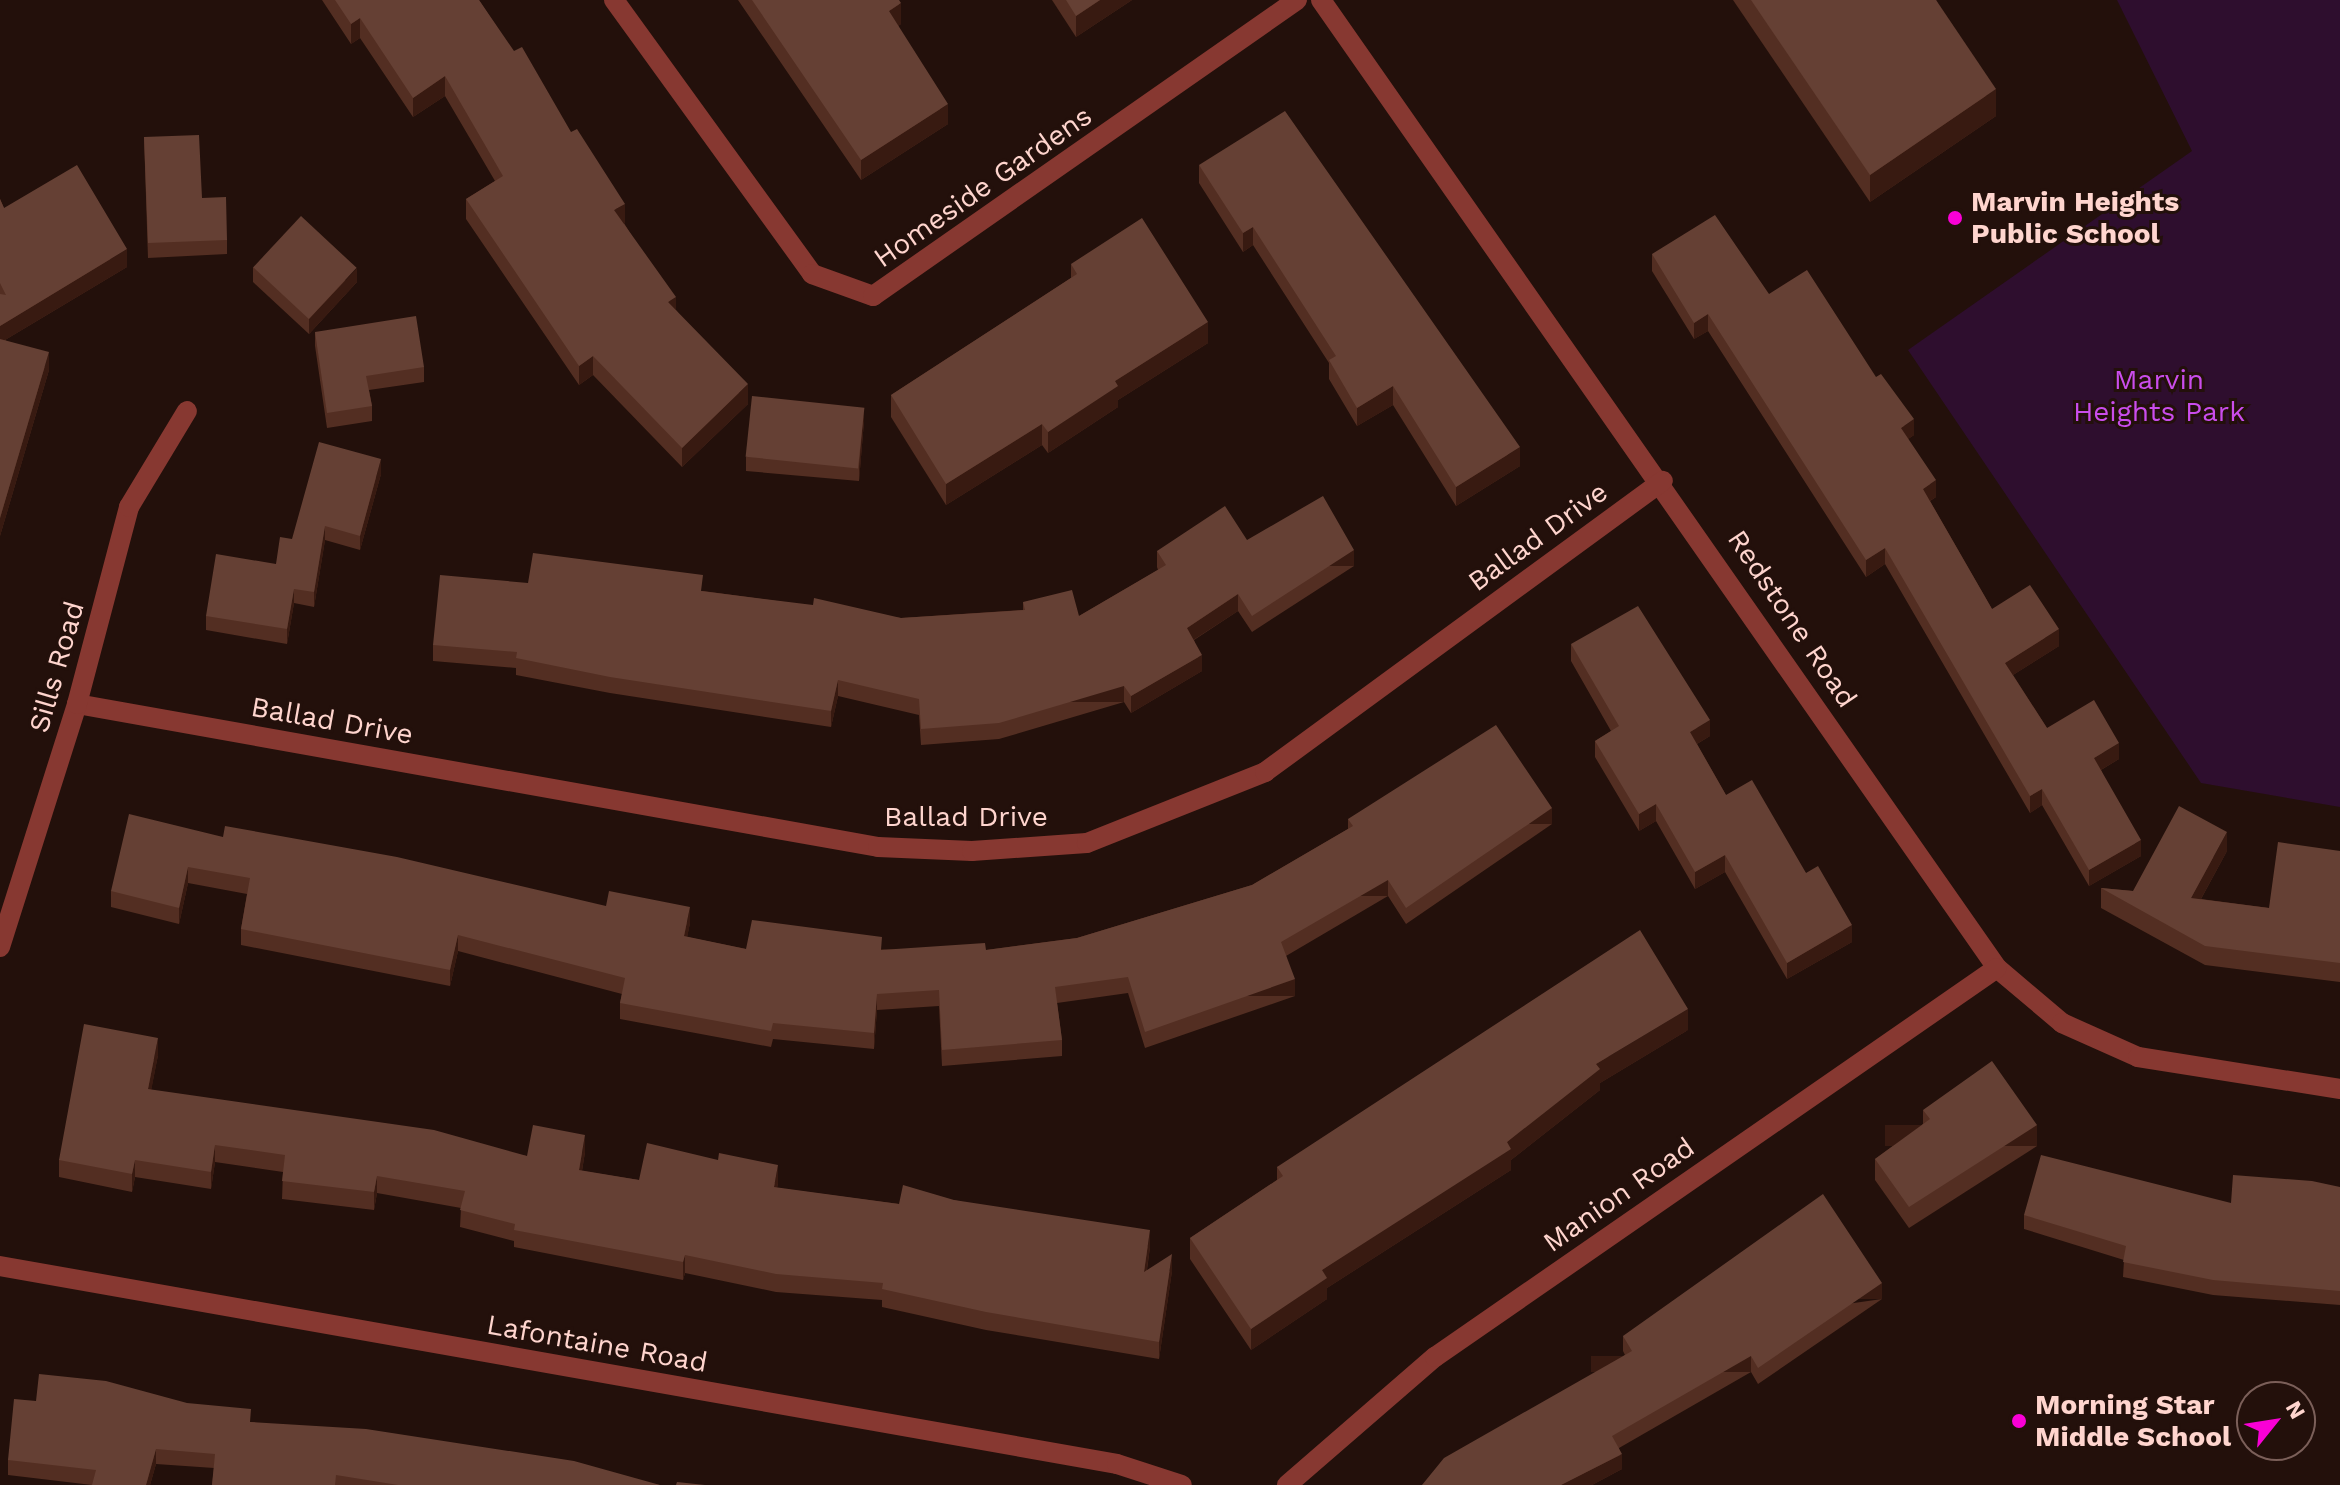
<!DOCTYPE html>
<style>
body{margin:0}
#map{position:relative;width:2340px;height:1485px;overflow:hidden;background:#23100b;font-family:"Work Sans",sans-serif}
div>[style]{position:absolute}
.green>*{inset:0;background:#2e0e2e}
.minor>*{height:20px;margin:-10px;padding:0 10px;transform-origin:10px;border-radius:10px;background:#873831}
.wall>*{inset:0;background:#532e22}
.shaded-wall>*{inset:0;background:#381a11;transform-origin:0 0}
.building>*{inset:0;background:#654034;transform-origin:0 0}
.dots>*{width:22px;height:22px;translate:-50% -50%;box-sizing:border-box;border:4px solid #23100b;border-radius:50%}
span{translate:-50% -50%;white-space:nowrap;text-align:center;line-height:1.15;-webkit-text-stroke:6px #23100b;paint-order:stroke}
.street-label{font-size:28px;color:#ffd5ce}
.poi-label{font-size:28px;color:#ffd5ce;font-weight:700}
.left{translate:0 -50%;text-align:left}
.park-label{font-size:28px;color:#ca4dec}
.north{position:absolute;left:2236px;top:1381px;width:80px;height:80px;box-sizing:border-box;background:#23100b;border:2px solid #7b5f59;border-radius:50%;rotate:60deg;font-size:22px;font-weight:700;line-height:32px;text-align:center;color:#ffd5ce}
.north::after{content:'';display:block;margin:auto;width:28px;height:36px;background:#f900d6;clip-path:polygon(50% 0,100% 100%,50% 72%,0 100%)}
</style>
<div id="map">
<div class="green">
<i style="clip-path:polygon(2117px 0,2340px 0,2340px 807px,2201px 783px,1908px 350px,2192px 151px)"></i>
</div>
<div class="minor">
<i style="left:614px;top:0;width:338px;rotate:54.1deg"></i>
<i style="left:812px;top:274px;width:65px;rotate:19.8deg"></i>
<i style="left:873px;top:296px;width:517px;rotate:-34.92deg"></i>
<i style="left:1321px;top:0;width:1181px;rotate:55.07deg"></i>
<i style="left:1997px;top:968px;width:85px;rotate:40.2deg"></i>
<i style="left:2062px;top:1023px;width:83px;rotate:24.1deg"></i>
<i style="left:2138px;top:1057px;width:205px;rotate:9deg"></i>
<i style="left:77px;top:704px;width:814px;rotate:10.12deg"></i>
<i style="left:878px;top:847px;width:94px;rotate:2.4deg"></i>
<i style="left:972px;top:851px;width:115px;rotate:-4deg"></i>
<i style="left:1087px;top:843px;width:192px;rotate:-21.7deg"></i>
<i style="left:1265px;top:772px;width:493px;rotate:-36.2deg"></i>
<i style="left:0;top:947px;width:255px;rotate:-72.4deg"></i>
<i style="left:77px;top:704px;width:204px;rotate:-75.2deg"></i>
<i style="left:129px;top:507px;width:112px;rotate:-58.9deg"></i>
<i style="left:0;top:1266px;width:1134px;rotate:10.05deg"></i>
<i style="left:1117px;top:1464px;width:68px;rotate:17.9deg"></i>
<i style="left:1287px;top:1485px;width:196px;rotate:-40.9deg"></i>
<i style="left:1435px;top:1357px;width:683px;rotate:-34.69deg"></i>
</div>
<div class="wall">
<i style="clip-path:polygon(322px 0,479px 0,625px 223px,624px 223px,676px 310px,748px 404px,682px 467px,593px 375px,579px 385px,466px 219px,466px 199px,495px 181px,445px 96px,413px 117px,360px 38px,351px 44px)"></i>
<i style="clip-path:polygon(738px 0,899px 0,901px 24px,898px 26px,948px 124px,861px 180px)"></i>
<i style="clip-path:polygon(1052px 0,1132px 0,1076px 37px)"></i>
<i style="clip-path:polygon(1733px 0,1936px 0,1996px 116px,1870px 202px)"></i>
<i style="clip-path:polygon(144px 137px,202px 198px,227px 240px,227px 254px,148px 258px)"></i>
<i style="clip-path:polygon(1199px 165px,1520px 466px,1456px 506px,1393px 405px,1357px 426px,1329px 379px,1329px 363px,1253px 245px,1243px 252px,1199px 183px)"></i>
<i style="clip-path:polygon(0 199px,4px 208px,127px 267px,5px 340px,49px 370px,0 536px)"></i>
<i style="clip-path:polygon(1652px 254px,1769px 294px,1914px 435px,1908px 439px,1936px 497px,1930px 501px,1992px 609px,2059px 646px,2013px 675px,2047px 728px,2119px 759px,2101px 770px,2141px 856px,2089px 886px,2042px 805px,2030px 813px,1885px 564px,1866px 577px,1708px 331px,1694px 339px,1652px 271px)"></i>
<i style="clip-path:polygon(1071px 264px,1208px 343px,1118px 400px,1118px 407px,1048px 453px,1042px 445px,946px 505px,891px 417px,891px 395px,1071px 278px)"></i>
<i style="clip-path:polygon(253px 267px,357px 282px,309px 334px,253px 282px)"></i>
<i style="clip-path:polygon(315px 332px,424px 367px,424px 382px,369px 390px,372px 406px,372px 421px,327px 428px,315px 346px)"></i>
<i style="clip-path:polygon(864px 421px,859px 481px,746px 471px,746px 457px)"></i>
<i style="clip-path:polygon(381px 474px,360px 550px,325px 540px,314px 607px,294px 603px,287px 644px,206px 630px,206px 616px,276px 564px,292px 539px)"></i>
<i style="clip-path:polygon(1247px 540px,1354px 566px,1252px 632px,1238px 611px,1194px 640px,1202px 671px,1131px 713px,1124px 702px,999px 739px,921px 745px,919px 715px,838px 696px,831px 727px,610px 693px,516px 675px,516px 668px,433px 661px,433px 645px,528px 583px,703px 591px,901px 618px,1023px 610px,1023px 602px,1079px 616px,1158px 570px,1157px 567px,1157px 551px)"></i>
<i style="clip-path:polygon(1571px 644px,1710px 736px,1697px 744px,1726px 795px,1806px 873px,1852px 942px,1787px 979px,1725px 872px,1695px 889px,1656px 821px,1639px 831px,1595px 757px,1595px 741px,1611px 731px,1571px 661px)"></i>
<i style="clip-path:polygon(1348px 819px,1552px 824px,1406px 924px,1388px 896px,1286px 956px,1295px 996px,1145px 1048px,1128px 993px,1057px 1003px,1062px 1040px,1062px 1056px,942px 1066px,939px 1006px,877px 1010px,874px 1049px,773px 1039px,771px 1047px,620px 1019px,620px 1003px,622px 994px,458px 951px,450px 986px,241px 945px,241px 929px,247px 894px,188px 883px,179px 924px,111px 907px,111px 891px,223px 837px,690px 923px,687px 937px,746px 949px,986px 950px,1077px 938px,1252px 885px,1348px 829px)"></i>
<i style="clip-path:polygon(2227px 851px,2201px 899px,2269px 908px,2340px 851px,2340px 982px,2205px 965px,2101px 908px,2101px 888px,2133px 891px)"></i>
<i style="clip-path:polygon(1688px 1030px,1600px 1083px,1600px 1090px,1511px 1160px,1511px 1170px,1327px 1288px,1327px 1299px,1251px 1350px,1190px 1259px,1190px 1238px,1277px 1180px,1277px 1167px)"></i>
<i style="clip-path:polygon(158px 1055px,151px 1090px,527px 1156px,585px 1152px,582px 1171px,639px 1180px,778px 1183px,777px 1188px,899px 1204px,954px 1200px,1150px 1247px,1147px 1270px,1172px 1271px,1159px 1359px,986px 1330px,882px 1307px,882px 1300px,776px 1292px,685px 1273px,683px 1280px,514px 1247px,514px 1241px,460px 1227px,461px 1208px,377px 1193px,374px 1210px,282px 1199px,283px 1172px,215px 1162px,211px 1189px,135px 1177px,132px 1192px,59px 1177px,59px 1160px)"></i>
<i style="clip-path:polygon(1923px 1110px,2037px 1146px,1909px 1228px,1875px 1180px,1875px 1159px,1923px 1124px)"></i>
<i style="clip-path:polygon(2340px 1187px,2340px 1305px,2213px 1295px,2123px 1277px,2124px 1260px,2024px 1229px,2024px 1215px,2231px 1203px)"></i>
<i style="clip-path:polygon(1882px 1299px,1758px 1384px,1751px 1372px,1619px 1448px,1622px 1469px,1592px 1485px,1422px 1485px,1625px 1355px,1623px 1351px,1623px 1336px)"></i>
<i style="clip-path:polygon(36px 1401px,251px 1422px,660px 1485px,212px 1485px,214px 1468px,156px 1464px,150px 1485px,92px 1485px,8px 1475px,8px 1460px)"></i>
</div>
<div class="shaded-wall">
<i style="clip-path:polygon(1100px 0,1132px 0,1076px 37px,1076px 16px)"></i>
<i style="clip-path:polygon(901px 3px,901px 24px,889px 32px,889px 11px)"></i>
<i style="clip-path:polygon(360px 18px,360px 38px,351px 44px,351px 24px)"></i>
<i style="clip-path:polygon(445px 76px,445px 96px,413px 117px,413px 98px)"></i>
<i style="clip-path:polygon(1996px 89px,1996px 116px,1870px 202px,1870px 175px)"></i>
<i style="clip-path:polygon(948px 104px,948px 124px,861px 180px,861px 160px)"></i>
<i style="clip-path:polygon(625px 204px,625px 223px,614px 229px,614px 210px)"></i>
<i style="clip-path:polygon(1253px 227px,1253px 245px,1243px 252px,1243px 233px)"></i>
<i style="clip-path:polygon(127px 249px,127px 267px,0 343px,0 326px)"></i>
<i style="clip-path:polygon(357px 268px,357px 282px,309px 334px,309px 319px)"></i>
<i style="clip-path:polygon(676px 297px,676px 317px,668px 302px)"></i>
<i style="clip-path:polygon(1708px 314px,1708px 331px,1694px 339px,1694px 323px)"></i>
<i style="clip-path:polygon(1208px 322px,1208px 343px,1118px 400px,1118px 407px,1048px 453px,1048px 432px,1115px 381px)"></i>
<i style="clip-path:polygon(49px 352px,49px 370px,0 536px,0 518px)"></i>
<i style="clip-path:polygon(593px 356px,593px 375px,579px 385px,579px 366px)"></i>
<i style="clip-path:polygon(748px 384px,748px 404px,682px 467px,682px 448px)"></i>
<i style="clip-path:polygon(1393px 386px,1393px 405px,1357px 426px,1357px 408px)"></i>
<i style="clip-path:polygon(864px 407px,864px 421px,859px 481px,859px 467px)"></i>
<i style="clip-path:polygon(1914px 419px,1914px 435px,1901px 444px,1901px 428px)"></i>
<i style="clip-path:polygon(1042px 424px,1042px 445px,946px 505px,946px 484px)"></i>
<i style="clip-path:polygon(1520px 447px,1520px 466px,1456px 506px,1456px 487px)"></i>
<i style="clip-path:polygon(381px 459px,381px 474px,360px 550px,360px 536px)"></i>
<i style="clip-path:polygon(1936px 480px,1936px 497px,1923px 505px,1923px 489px)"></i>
<i style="clip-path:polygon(325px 526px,325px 540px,314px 607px,314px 592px)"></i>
<i style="clip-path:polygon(1885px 548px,1885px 564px,1866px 577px,1866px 560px)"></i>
<i style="left:1354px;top:550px;width:16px;height:121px;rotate:90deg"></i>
<i style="clip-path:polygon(294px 589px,294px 603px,287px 644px,287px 629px)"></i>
<i style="clip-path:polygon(1238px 594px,1238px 611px,1187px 644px,1187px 628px)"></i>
<i style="clip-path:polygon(2059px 629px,2059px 646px,2005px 680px,2005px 663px)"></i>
<i style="clip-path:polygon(1202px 655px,1202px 671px,1131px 713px,1131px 696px)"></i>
<i style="clip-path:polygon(838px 680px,838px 696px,831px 727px,831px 711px)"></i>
<i style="left:1124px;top:686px;width:16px;height:130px;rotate:90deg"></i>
<i style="clip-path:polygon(1710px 720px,1710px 736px,1690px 748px,1690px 732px)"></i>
<i style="clip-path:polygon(2119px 743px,2119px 759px,2094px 774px,2094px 758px)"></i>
<i style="clip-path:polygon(2042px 789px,2042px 805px,2030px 813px,2030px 796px)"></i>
<i style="clip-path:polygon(1656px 804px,1656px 821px,1639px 831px,1639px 814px)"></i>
<i style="left:1552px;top:808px;width:16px;height:177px;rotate:90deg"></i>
<i style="clip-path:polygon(2227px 832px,2227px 851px,2191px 917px,2191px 898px)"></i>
<i style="clip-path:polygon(2141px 840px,2141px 856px,2089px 886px,2089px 870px)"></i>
<i style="clip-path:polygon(1725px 855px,1725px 872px,1695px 889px,1695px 872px)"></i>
<i style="clip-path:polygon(188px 867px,188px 883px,179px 924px,179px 908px)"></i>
<i style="left:1388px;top:880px;width:16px;height:124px;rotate:90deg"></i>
<i style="clip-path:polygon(690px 907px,690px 923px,684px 953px,684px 936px)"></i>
<i style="clip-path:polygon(1852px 925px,1852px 942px,1787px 979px,1787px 963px)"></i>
<i style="clip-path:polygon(458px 935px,458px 951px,450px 986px,450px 970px)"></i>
<i style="left:1295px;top:979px;width:17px;height:159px;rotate:90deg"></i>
<i style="clip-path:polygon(877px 994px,877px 1010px,874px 1049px,874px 1033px)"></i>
<i style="clip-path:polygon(1688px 1009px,1688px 1030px,1600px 1083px,1600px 1090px,1511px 1160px,1511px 1170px,1327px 1288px,1327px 1299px,1251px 1350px,1251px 1329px,1322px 1270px,1507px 1142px,1596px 1064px)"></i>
<i style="clip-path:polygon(158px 1038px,158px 1055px,148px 1107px,148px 1089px)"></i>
<i style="left:2037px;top:1125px;width:21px;height:152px;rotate:90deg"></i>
<i style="clip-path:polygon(585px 1135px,585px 1152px,579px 1188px,579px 1170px)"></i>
<i style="clip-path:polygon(215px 1145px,215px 1162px,211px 1189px,211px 1172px)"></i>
<i style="clip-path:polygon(135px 1160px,135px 1177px,132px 1192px,132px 1174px)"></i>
<i style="clip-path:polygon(778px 1165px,778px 1183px,774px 1205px,774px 1187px)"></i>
<i style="clip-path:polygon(377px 1176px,377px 1193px,374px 1210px,374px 1192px)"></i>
<i style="clip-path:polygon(1150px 1230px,1150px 1247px,1144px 1289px,1144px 1272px)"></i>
<i style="clip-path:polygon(1172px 1254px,1172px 1271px,1159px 1359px,1159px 1342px)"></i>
<i style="clip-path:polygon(685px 1255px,685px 1273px,683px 1280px,683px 1262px)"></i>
<i style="left:1882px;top:1283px;width:16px;height:150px;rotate:90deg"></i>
<i style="left:1751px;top:1356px;width:16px;height:160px;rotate:90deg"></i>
<i style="clip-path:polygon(156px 1449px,156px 1464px,150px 1485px,146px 1485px)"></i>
<i style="clip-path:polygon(1622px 1454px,1622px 1469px,1592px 1485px,1561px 1485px)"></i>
</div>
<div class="building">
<i style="clip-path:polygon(335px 0,479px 0,514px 51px,522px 47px,571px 132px,577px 129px,625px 204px,614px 210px,676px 297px,668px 302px,748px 384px,682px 448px,593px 356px,579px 366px,466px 199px,503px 176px,445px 76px,413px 98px,360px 18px,351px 24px)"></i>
<i style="clip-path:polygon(752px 0,899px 0,901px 3px,889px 11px,948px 104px,861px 160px)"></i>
<i style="clip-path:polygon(1066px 0,1100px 0,1076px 16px)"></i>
<i style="clip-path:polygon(1751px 0,1936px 0,1996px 89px,1870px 175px)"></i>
<i style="clip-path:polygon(1285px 111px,1520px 447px,1456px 487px,1393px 386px,1357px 408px,1329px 360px,1336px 356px,1253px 227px,1243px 233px,1199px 165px)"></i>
<i style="clip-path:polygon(199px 135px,202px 198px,226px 197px,227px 240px,148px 243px,144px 137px)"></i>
<i style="clip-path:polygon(77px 165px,127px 249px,0 326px,0 294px,6px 295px,0 283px,0 199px,4px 208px)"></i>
<i style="clip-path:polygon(1715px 215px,1769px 294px,1807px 270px,1876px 377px,1881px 374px,1914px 419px,1901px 428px,1936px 480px,1923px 489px,1992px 609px,2030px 585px,2059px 629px,2005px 663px,2047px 728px,2094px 700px,2119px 743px,2094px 758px,2141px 840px,2089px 870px,2042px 789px,2030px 796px,1885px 548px,1866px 560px,1708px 314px,1694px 323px,1652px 254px)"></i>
<i style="left:301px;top:216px;width:76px;height:70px;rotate:43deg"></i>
<i style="clip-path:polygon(1142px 218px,1208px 322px,1115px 381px,1118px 386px,1048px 432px,1042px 424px,946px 484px,891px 395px,1077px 274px,1071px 264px)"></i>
<i style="clip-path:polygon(416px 316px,424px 367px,366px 376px,372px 406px,327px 413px,315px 332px)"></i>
<i style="clip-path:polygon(0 339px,49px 352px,0 518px)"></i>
<i style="left:752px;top:396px;width:113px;height:61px;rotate:6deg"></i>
<i style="clip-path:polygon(319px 442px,381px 459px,360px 536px,325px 526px,314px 592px,294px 589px,287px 629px,206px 616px,216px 554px,276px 564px,280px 537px,292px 539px)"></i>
<i style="clip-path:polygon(1323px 496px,1354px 550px,1252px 616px,1238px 594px,1187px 628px,1202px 655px,1131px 696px,1124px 686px,999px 723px,921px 729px,919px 699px,838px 680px,831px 711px,610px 677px,516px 658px,517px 652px,433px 645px,440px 575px,528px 583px,533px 553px,703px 575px,701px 591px,813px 605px,814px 598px,901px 618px,1025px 610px,1023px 602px,1072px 590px,1079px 616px,1166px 565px,1157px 551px,1225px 506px,1247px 540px)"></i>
<i style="clip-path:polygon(1638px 606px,1710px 720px,1690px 732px,1726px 795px,1752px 780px,1806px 873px,1818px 866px,1852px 925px,1787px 963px,1725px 855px,1695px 872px,1656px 804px,1639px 814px,1595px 741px,1619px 726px,1571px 644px)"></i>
<i style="clip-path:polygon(1496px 725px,1552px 808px,1406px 908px,1388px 880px,1281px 942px,1295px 979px,1145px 1032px,1128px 977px,1055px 987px,1062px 1040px,942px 1050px,939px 990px,877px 994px,874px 1033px,773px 1023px,771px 1031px,620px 1003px,625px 978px,458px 935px,450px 970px,241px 929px,250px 878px,188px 867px,179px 908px,111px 891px,129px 814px,223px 837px,225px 826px,397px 857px,606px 906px,609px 891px,690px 907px,684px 936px,746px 949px,752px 920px,882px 937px,881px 950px,985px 943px,986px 950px,1077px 938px,1252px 885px,1353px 826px,1348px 819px)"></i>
<i style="clip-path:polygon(2179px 806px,2227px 832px,2191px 898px,2269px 908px,2278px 842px,2340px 851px,2340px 963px,2205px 946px,2101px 888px,2133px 891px)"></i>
<i style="clip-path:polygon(1640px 930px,1688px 1009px,1596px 1064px,1600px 1069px,1507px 1142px,1511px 1149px,1322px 1270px,1327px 1278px,1251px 1329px,1190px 1238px,1283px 1176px,1277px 1167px)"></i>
<i style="clip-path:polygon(84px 1024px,158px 1038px,148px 1089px,434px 1130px,527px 1156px,533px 1125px,585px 1135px,579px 1170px,639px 1180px,647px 1143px,718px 1160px,719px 1153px,778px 1165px,774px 1187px,899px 1204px,903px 1185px,954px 1200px,1150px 1230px,1144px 1272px,1172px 1254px,1159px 1342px,986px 1312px,882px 1289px,883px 1283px,776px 1274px,685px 1255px,683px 1262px,514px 1230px,515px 1224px,460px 1210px,465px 1191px,377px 1176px,374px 1192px,282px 1181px,285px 1155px,215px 1145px,211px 1172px,135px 1160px,132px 1174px,59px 1160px)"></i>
<i style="clip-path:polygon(1992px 1061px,2037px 1125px,1909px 1207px,1875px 1159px,1930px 1119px,1923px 1110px)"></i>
<i style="clip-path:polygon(2041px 1155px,2231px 1203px,2233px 1175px,2312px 1181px,2340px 1187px,2340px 1291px,2213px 1280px,2123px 1262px,2126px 1246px,2024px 1215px)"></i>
<i style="clip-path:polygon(1823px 1194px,1882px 1283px,1758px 1368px,1751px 1356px,1612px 1436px,1622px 1454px,1561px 1485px,1422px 1485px,1444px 1458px,1632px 1351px,1623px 1336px)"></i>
<i style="clip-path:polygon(39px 1374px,106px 1381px,187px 1403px,251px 1409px,250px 1422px,366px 1429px,574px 1461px,660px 1485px,398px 1485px,336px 1475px,335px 1485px,212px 1485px,215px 1454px,156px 1449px,146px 1485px,92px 1485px,96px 1470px,8px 1460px,14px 1399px,36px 1401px)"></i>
<i style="clip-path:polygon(677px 1482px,705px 1485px,676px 1485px)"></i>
</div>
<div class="dots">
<i style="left:1955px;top:218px;background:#f900d6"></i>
<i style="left:2019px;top:1421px;background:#f900d6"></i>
</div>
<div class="street-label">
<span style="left:983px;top:187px;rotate:-35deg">Homeside Gardens</span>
<span style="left:1538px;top:537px;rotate:-36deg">Ballad Drive</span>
<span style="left:1792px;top:619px;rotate:56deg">Redstone Road</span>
<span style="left:57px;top:667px;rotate:-74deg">Sills Road</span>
<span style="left:332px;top:721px;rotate:10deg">Ballad Drive</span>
<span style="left:966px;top:817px">Ballad Drive</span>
<span style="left:1619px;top:1195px;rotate:-35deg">Manion Road</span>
<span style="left:597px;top:1344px;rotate:10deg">Lafontaine Road</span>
</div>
<div class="poi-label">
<span class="left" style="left:1971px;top:218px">Marvin Heights<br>Public School</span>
<span class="left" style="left:2035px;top:1421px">Morning Star<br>Middle School</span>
</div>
<div class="park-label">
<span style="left:2159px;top:396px">Marvin<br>Heights Park</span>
</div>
<div class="north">N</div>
</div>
